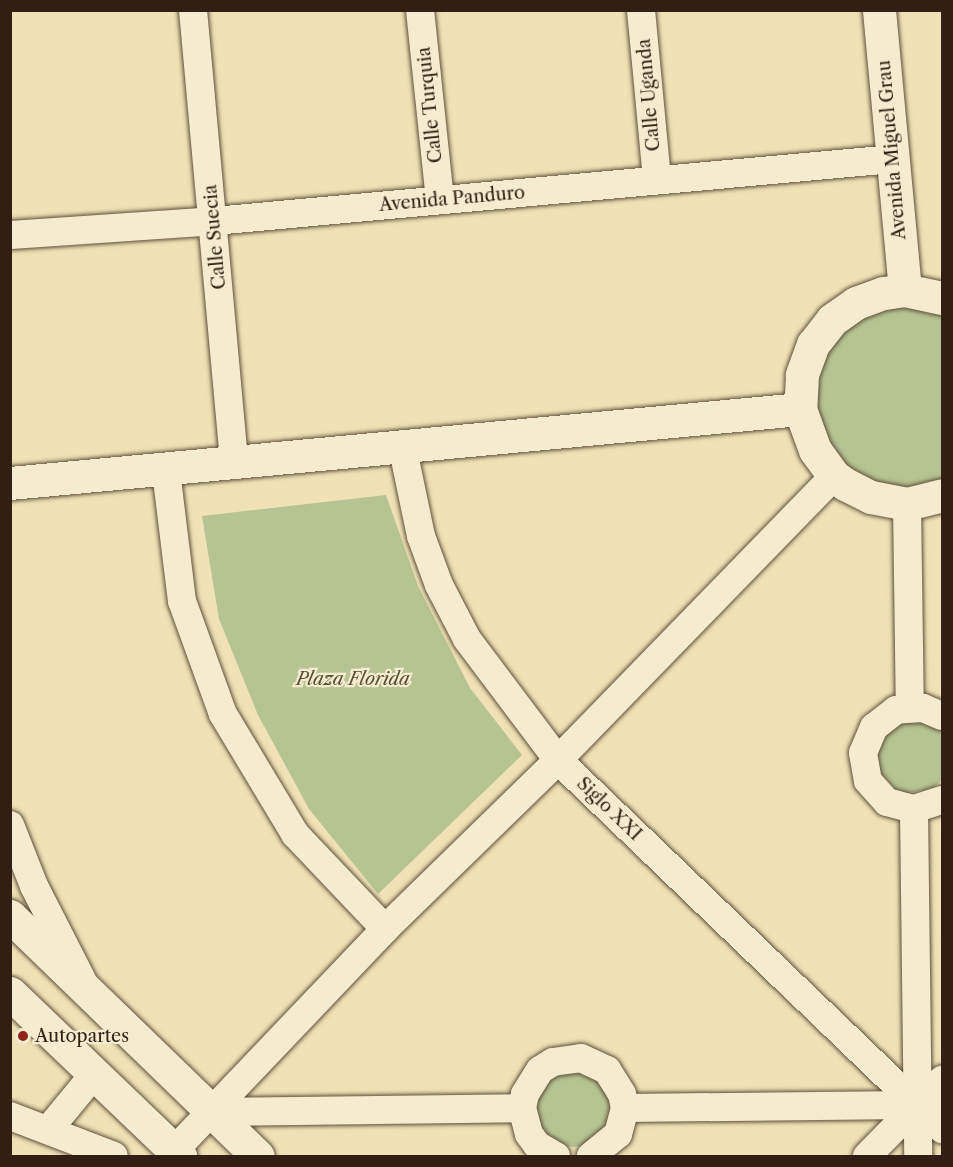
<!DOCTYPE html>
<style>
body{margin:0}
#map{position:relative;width:953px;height:1167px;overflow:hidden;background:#f0e2b6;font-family:"Libre Caslon Text",serif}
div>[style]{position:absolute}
.green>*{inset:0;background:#b5c492}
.round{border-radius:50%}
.roads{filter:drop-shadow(0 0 2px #60503b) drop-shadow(0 0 2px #60503b)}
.minor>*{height:28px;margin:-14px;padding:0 14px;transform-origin:14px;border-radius:14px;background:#f5ecd0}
.tertiary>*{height:33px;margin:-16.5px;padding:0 16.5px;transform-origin:16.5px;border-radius:16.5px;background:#f5ecd0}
.dots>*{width:16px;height:16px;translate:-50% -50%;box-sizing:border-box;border:3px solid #f5ecd0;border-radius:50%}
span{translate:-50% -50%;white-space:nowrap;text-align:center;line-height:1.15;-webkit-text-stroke:4.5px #f5ecd0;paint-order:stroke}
.street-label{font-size:18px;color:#301f12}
.park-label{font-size:18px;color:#585138;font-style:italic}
.poi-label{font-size:18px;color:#301f12}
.left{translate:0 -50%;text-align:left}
.frame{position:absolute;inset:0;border:12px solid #301f12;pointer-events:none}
</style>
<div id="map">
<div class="green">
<i style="clip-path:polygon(901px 301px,942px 309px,942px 482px,911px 490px,876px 485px,843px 466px,820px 435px,812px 400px,815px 371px,843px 325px)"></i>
<i style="clip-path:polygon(386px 495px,418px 586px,470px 688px,522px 755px,378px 894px,309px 809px,258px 715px,219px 619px,202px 516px)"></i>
<i style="clip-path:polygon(917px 716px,942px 729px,942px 780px,933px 788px,908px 793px,896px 789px,878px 770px,877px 744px,883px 732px)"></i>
<i class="round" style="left:536px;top:1073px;width:74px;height:74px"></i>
</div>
<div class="roads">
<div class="minor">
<i style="left:193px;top:10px;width:456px;rotate:84.8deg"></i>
<i style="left:420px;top:10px;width:191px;rotate:84deg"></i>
<i style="left:641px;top:10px;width:171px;rotate:84.6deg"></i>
<i style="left:10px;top:235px;width:204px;rotate:-3.9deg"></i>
<i style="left:214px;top:221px;width:682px;rotate:-5.22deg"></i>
<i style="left:402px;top:445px;width:93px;rotate:78.2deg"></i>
<i style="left:421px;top:536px;width:52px;rotate:69.8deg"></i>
<i style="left:439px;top:585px;width:61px;rotate:62.6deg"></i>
<i style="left:467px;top:639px;width:151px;rotate:53.1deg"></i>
<i style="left:558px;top:760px;width:533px;rotate:43.86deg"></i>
<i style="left:166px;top:471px;width:131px;rotate:83deg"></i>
<i style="left:182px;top:601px;width:120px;rotate:70.1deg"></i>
<i style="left:223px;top:714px;width:140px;rotate:59deg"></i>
<i style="left:295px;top:834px;width:131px;rotate:46.5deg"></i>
<i style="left:907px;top:504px;width:203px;rotate:89.2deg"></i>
<i style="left:942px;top:716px;width:21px;rotate:-157deg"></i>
<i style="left:923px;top:708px;width:27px;rotate:176deg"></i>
<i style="left:896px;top:710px;width:28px;rotate:142deg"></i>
<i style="left:874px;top:727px;width:28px;rotate:113deg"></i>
<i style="left:863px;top:753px;width:28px;rotate:80deg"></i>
<i style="left:868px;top:781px;width:28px;rotate:48deg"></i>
<i style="left:887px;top:802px;width:28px;rotate:15deg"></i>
<i style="left:914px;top:809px;width:29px;rotate:-18deg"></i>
<i style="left:914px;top:809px;width:347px;rotate:89.3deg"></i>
<i style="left:10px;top:825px;width:66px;rotate:68.5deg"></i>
<i style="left:34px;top:886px;width:106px;rotate:62.9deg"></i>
<i style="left:625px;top:1108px;width:304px;rotate:-0.6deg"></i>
<i style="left:213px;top:1112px;width:309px;rotate:-0.7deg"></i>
<i style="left:10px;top:1116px;width:111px;rotate:21deg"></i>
<i style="left:49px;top:1129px;width:72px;rotate:-50.6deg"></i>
<i style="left:169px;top:1156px;width:313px;rotate:-46.4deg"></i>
<i style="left:385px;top:929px;width:242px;rotate:-44.3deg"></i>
<i style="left:558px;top:760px;width:396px;rotate:-45.8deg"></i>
<i style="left:556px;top:1156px;width:22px;rotate:-150deg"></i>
<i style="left:537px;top:1145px;width:14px;rotate:-126deg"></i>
<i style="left:529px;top:1134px;width:27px;rotate:-105deg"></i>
<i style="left:522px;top:1108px;width:14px;rotate:-78deg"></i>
<i style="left:525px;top:1094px;width:28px;rotate:-58deg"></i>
<i style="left:540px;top:1070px;width:15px;rotate:-32deg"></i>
<i style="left:553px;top:1062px;width:28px;rotate:-8deg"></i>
<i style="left:581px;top:1058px;width:29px;rotate:25deg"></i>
<i style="left:607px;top:1070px;width:28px;rotate:58deg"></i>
<i style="left:622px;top:1094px;width:14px;rotate:78deg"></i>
<i style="left:625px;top:1108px;width:27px;rotate:105deg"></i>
<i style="left:618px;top:1134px;width:35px;rotate:141deg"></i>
<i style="left:867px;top:1156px;width:107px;rotate:-45.4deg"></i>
</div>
<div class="tertiary">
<i style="left:879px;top:10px;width:281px;rotate:84.7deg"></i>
<i style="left:942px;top:298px;width:38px;rotate:-168deg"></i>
<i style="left:905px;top:290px;width:22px;rotate:172deg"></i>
<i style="left:883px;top:293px;width:29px;rotate:160deg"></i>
<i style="left:856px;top:303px;width:29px;rotate:145deg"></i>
<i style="left:832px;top:320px;width:31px;rotate:128deg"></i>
<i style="left:813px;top:344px;width:33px;rotate:110deg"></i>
<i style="left:802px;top:375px;width:34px;rotate:93deg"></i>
<i style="left:800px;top:409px;width:44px;rotate:69.9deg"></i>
<i style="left:815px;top:450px;width:32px;rotate:54deg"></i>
<i style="left:834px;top:476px;width:14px;rotate:36deg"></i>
<i style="left:845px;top:484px;width:29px;rotate:27deg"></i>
<i style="left:871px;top:497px;width:37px;rotate:11deg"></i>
<i style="left:907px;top:504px;width:36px;rotate:-14deg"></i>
<i style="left:10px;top:483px;width:793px;rotate:-5.35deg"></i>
<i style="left:10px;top:916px;width:345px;rotate:44.1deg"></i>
<i style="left:10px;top:993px;width:236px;rotate:43.8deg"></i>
</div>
</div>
<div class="dots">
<i style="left:23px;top:1036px;background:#8f2418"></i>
</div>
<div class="street-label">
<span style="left:649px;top:95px;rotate:-95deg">Calle Uganda</span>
<span style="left:430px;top:105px;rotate:-96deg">Calle Turquia</span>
<span style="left:892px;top:150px;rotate:-95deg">Avenida Miguel Grau</span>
<span style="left:452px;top:199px;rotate:-5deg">Avenida Panduro</span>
<span style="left:215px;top:237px;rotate:-95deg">Calle Suecia</span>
<span style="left:609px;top:809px;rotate:44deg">Siglo XXI</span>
</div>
<div class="park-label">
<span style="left:353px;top:679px">Plaza Florida</span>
</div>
<div class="poi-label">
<span class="left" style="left:35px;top:1036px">Autopartes</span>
</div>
<div class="frame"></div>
</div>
